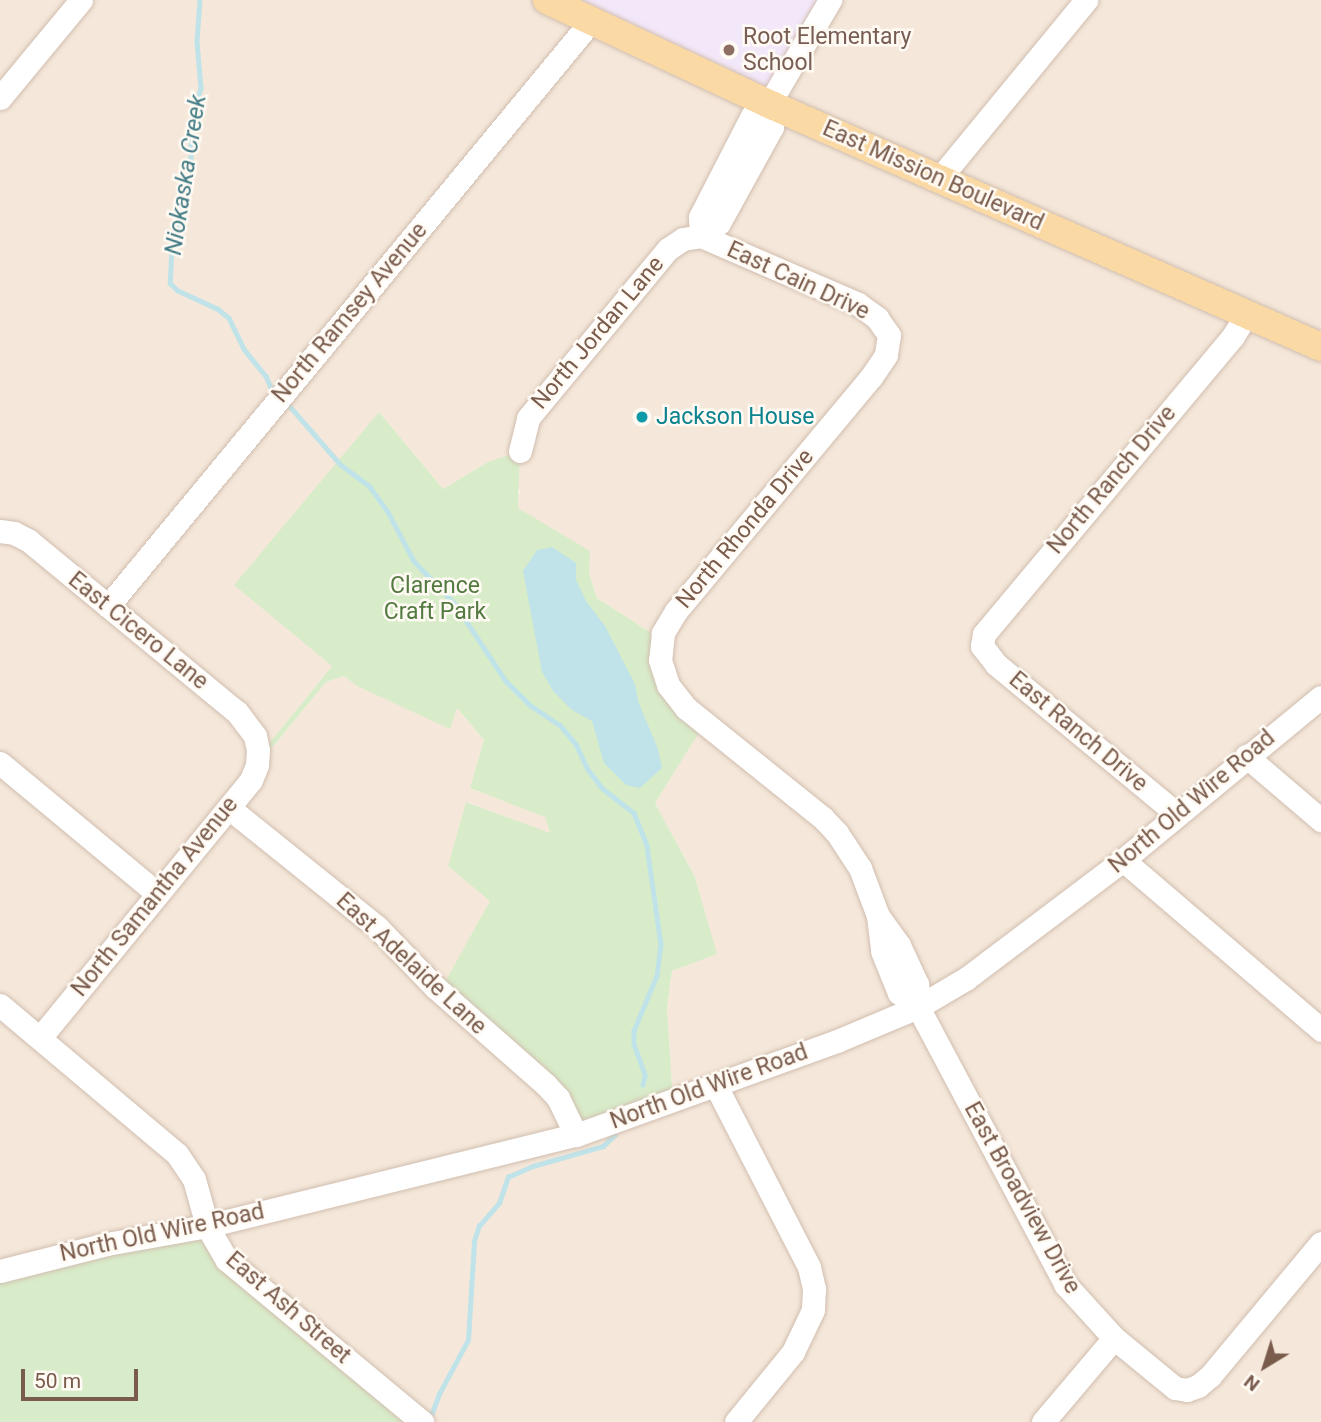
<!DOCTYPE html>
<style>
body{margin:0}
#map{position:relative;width:1321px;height:1422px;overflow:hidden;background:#fdf6ec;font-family:Roboto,sans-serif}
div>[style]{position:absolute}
.residential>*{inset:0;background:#f5e8da}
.education>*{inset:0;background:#f3e8fa}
.green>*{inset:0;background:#d8ecc9}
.water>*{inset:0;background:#bfe3e8}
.stream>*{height:4.5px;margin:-2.25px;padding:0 2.25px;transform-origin:2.25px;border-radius:2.25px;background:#bfe3e8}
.roads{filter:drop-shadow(0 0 2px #d1beb0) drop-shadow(0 0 2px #d1beb0)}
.minor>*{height:23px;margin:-11.5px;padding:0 11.5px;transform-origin:11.5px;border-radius:11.5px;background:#fff}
.major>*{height:28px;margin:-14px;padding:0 14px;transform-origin:14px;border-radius:14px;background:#fbd9a5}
.dots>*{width:19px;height:19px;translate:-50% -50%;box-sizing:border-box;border:4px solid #fffaf3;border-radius:50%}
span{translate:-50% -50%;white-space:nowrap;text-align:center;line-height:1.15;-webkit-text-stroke:5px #fffaf3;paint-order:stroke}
.education-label{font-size:23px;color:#785e54}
.left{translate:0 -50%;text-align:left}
.street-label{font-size:23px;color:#7a5c4d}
.culture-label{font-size:23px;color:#0d838f}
.park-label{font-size:23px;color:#537a41}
.water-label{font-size:24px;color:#437c86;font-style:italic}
.north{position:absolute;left:1230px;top:1331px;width:70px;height:70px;-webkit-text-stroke:5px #fffaf3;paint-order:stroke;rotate:218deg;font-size:19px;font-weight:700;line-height:28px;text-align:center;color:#7a5c4d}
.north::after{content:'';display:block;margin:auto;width:24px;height:32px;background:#7a5c4d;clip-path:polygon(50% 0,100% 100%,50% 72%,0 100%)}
.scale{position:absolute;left:21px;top:1369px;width:117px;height:32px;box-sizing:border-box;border:4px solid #7a5c4d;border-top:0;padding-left:9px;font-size:21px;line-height:24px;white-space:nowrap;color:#7a5c4d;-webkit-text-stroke:5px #fffaf3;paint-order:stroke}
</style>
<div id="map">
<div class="residential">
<i style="clip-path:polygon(evenodd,0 0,1321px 0,1321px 1422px,415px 1422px,0 1271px,0 0,379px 412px,443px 489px,488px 462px,520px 490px,517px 508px,589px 551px,589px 574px,597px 598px,662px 640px,686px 708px,704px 723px,655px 803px,695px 877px,716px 954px,672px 971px,667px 1008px,673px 1101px,490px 901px,467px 802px,550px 834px,545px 816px,470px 788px,484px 740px,456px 707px,450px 728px,357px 686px,344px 676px,326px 682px,258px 765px,258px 757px,332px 666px,379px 412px)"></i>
</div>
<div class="education">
<i style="clip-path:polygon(547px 0,824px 0,769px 104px)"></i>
</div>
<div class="green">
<i style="clip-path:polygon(379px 412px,443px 489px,488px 462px,520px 451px,518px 508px,590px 551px,589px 574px,597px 598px,662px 640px,660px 660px,705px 723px,655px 803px,695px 877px,717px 954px,672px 971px,667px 1008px,673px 1101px,576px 1135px,558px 1098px,440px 991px,490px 901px,448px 866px,466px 802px,550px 833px,545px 817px,470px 788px,484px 740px,457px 708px,450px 729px,357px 686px,344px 676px,326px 682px,257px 766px,258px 757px,332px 666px,234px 585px)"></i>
<i style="clip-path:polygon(207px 1226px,415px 1422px,0 1422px,0 1271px)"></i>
</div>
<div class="water">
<i style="clip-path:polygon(552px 547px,576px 563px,576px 580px,586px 601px,605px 626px,635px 684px,638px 701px,658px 749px,662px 768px,640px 788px,626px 785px,604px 763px,592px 721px,572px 710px,553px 691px,542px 672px,523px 571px,537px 550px)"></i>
</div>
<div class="stream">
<i style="left:200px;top:0;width:42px;rotate:94.1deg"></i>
<i style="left:197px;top:42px;width:46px;rotate:85deg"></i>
<i style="left:201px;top:88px;width:34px;rotate:107deg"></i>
<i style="left:191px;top:121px;width:49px;rotate:90deg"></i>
<i style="left:191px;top:170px;width:81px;rotate:103.5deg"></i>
<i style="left:172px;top:249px;width:34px;rotate:93deg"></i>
<i style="left:170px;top:283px;width:10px;rotate:45deg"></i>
<i style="left:177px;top:290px;width:45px;rotate:24.9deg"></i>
<i style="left:218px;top:309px;width:14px;rotate:39deg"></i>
<i style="left:229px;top:318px;width:34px;rotate:64deg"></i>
<i style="left:244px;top:349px;width:35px;rotate:51deg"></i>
<i style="left:266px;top:376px;width:15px;rotate:67deg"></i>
<i style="left:287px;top:403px;width:81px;rotate:49deg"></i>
<i style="left:340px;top:464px;width:38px;rotate:37deg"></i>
<i style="left:370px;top:487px;width:29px;rotate:54deg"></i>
<i style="left:387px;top:510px;width:58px;rotate:62.1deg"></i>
<i style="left:414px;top:561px;width:59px;rotate:46.4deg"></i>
<i style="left:455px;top:604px;width:92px;rotate:56.5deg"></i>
<i style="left:506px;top:681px;width:34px;rotate:45deg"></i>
<i style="left:530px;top:705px;width:36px;rotate:34deg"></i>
<i style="left:560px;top:725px;width:25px;rotate:50deg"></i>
<i style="left:576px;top:744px;width:26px;rotate:65deg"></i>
<i style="left:587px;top:768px;width:25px;rotate:53deg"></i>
<i style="left:602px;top:788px;width:41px;rotate:38deg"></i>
<i style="left:634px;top:813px;width:35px;rotate:68deg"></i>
<i style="left:647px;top:846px;width:99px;rotate:81.9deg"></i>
<i style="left:661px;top:944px;width:32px;rotate:97deg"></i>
<i style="left:657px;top:976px;width:60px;rotate:112.7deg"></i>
<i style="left:634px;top:1031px;width:13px;rotate:90deg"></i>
<i style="left:634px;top:1044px;width:33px;rotate:70deg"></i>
<i style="left:645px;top:1075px;width:10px;rotate:101deg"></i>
<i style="left:432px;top:1413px;width:20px;rotate:-70deg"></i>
<i style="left:439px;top:1394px;width:61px;rotate:-61.8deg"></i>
<i style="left:468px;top:1340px;width:99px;rotate:-86.5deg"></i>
<i style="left:474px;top:1241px;width:16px;rotate:-72deg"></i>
<i style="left:479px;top:1226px;width:30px;rotate:-49deg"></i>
<i style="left:499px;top:1203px;width:28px;rotate:-71deg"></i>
<i style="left:508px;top:1177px;width:27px;rotate:-24deg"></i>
<i style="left:533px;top:1166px;width:73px;rotate:-15.9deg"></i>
<i style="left:603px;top:1146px;width:16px;rotate:-43deg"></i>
</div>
<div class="roads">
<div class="minor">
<i style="left:0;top:98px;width:127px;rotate:-50.4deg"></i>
<i style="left:939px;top:179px;width:232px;rotate:-50.6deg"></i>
<i style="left:701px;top:236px;width:171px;rotate:23.4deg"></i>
<i style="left:858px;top:304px;width:24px;rotate:36deg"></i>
<i style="left:877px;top:318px;width:21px;rotate:55deg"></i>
<i style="left:889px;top:335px;width:20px;rotate:99deg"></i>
<i style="left:886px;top:355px;width:27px;rotate:124deg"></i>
<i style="left:871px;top:377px;width:305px;rotate:129.8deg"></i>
<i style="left:676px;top:611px;width:26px;rotate:121deg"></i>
<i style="left:663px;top:633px;width:27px;rotate:96deg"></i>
<i style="left:660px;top:660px;width:26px;rotate:72deg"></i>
<i style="left:668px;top:685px;width:29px;rotate:52deg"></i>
<i style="left:686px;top:708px;width:176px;rotate:38.8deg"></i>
<i style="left:823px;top:818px;width:21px;rotate:47deg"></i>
<i style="left:837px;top:833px;width:42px;rotate:56.7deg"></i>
<i style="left:860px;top:868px;width:51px;rotate:69.4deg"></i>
<i style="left:701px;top:236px;width:19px;rotate:-93deg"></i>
<i style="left:700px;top:217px;width:114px;rotate:-62.8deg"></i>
<i style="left:752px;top:116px;width:21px;rotate:-35deg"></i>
<i style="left:769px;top:104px;width:121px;rotate:-59.6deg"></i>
<i style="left:520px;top:451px;width:34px;rotate:-76deg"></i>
<i style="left:528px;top:418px;width:219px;rotate:-50.4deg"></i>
<i style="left:668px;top:249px;width:18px;rotate:-34deg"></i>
<i style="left:683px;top:239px;width:18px;rotate:-9deg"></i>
<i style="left:701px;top:236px;width:22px;rotate:-36deg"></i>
<i style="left:719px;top:223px;width:110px;rotate:-61.1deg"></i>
<i style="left:772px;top:127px;width:23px;rotate:-97deg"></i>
<i style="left:0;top:531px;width:14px;rotate:8deg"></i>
<i style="left:14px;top:533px;width:16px;rotate:27deg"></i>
<i style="left:28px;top:540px;width:271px;rotate:39.5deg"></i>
<i style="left:237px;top:712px;width:30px;rotate:53deg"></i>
<i style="left:255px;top:736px;width:14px;rotate:78deg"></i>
<i style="left:258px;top:750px;width:15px;rotate:94deg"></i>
<i style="left:257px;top:765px;width:16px;rotate:112deg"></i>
<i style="left:251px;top:780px;width:333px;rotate:129.3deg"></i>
<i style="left:108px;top:606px;width:760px;rotate:-50.45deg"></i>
<i style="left:1246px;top:756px;width:99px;rotate:40.5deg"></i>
<i style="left:0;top:763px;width:205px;rotate:39.7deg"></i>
<i style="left:229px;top:808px;width:190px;rotate:38.8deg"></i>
<i style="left:377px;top:927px;width:83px;rotate:46deg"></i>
<i style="left:435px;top:987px;width:148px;rotate:41.4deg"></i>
<i style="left:546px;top:1085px;width:18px;rotate:47deg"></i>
<i style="left:558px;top:1098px;width:41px;rotate:64.1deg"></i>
<i style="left:1177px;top:814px;width:235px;rotate:-140.4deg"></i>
<i style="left:996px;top:664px;width:23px;rotate:-128deg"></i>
<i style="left:982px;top:646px;width:12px;rotate:-81deg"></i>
<i style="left:984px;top:634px;width:388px;rotate:-50.1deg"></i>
<i style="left:1233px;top:336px;width:25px;rotate:-58deg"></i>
<i style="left:1123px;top:860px;width:261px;rotate:40.6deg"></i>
<i style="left:0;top:1005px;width:231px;rotate:40.1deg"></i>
<i style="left:177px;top:1154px;width:30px;rotate:56deg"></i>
<i style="left:194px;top:1179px;width:49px;rotate:74.5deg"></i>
<i style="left:207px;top:1226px;width:39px;rotate:60deg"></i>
<i style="left:227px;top:1260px;width:254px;rotate:39.7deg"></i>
<i style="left:918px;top:1007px;width:23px;rotate:-92deg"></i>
<i style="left:917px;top:984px;width:43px;rotate:-114.8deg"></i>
<i style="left:899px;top:945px;width:36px;rotate:-126deg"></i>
<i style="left:878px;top:916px;width:35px;rotate:83deg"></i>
<i style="left:882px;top:951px;width:45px;rotate:68deg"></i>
<i style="left:899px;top:993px;width:24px;rotate:36deg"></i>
<i style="left:918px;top:1007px;width:314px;rotate:62deg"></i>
<i style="left:1065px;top:1284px;width:73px;rotate:47.8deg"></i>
<i style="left:1114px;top:1338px;width:79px;rotate:39.3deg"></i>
<i style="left:1175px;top:1388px;width:12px;rotate:9deg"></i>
<i style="left:1187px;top:1390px;width:12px;rotate:-20deg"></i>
<i style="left:1198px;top:1386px;width:16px;rotate:-40deg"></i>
<i style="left:1210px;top:1376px;width:173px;rotate:-50.2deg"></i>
<i style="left:716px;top:1086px;width:203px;rotate:62.8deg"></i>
<i style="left:809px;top:1267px;width:23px;rotate:77deg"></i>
<i style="left:814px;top:1289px;width:21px;rotate:93deg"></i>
<i style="left:813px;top:1310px;width:47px;rotate:115.5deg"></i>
<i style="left:793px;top:1352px;width:90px;rotate:129.2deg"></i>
<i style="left:0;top:1271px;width:110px;rotate:-14.2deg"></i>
<i style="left:107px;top:1244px;width:102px;rotate:-10.2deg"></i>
<i style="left:207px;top:1226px;width:380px;rotate:-13.9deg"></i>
<i style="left:576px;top:1135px;width:277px;rotate:-19.8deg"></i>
<i style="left:837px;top:1041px;width:88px;rotate:-22.8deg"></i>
<i style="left:918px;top:1007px;width:57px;rotate:-30.6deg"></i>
<i style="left:967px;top:978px;width:196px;rotate:-37.1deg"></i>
<i style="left:1123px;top:860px;width:256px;rotate:-39.5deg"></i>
<i style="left:1043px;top:1422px;width:110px;rotate:-49.8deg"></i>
</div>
<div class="major">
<i style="left:547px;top:0;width:245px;rotate:25.1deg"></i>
<i style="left:769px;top:104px;width:603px;rotate:23.76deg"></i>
</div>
</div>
<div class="dots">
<i style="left:729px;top:50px;background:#8d6e63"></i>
<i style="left:642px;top:417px;background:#0f9aa8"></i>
</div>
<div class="education-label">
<span class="left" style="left:743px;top:50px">Root Elementary<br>School</span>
</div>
<div class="street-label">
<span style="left:933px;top:176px;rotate:24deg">East Mission Boulevard</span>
<span style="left:798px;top:281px;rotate:25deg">East Cain Drive</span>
<span style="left:350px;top:313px;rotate:-50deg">North Ramsey Avenue</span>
<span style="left:598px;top:333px;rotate:-50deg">North Jordan Lane</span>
<span style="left:1112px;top:480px;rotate:-50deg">North Ranch Drive</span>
<span style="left:745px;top:529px;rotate:-50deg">North Rhonda Drive</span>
<span style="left:138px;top:631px;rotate:39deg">East Cicero Lane</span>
<span style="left:1078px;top:732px;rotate:40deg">East Ranch Drive</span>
<span style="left:1192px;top:802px;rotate:-40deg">North Old Wire Road</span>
<span style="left:155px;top:897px;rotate:-51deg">North Samantha Avenue</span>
<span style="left:411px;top:964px;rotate:43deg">East Adelaide Lane</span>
<span style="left:709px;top:1087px;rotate:-20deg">North Old Wire Road</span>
<span style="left:1022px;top:1198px;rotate:61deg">East Broadview Drive</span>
<span style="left:162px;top:1233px;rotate:-12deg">North Old Wire Road</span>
<span style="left:288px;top:1308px;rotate:41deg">East Ash Street</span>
</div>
<div class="culture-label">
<span class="left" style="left:656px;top:417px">Jackson House</span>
</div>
<div class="park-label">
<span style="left:435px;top:599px">Clarence<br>Craft Park</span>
</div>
<div class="water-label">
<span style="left:186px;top:175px;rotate:-81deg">Niokaska Creek</span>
</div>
<div class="north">N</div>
<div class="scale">50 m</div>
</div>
